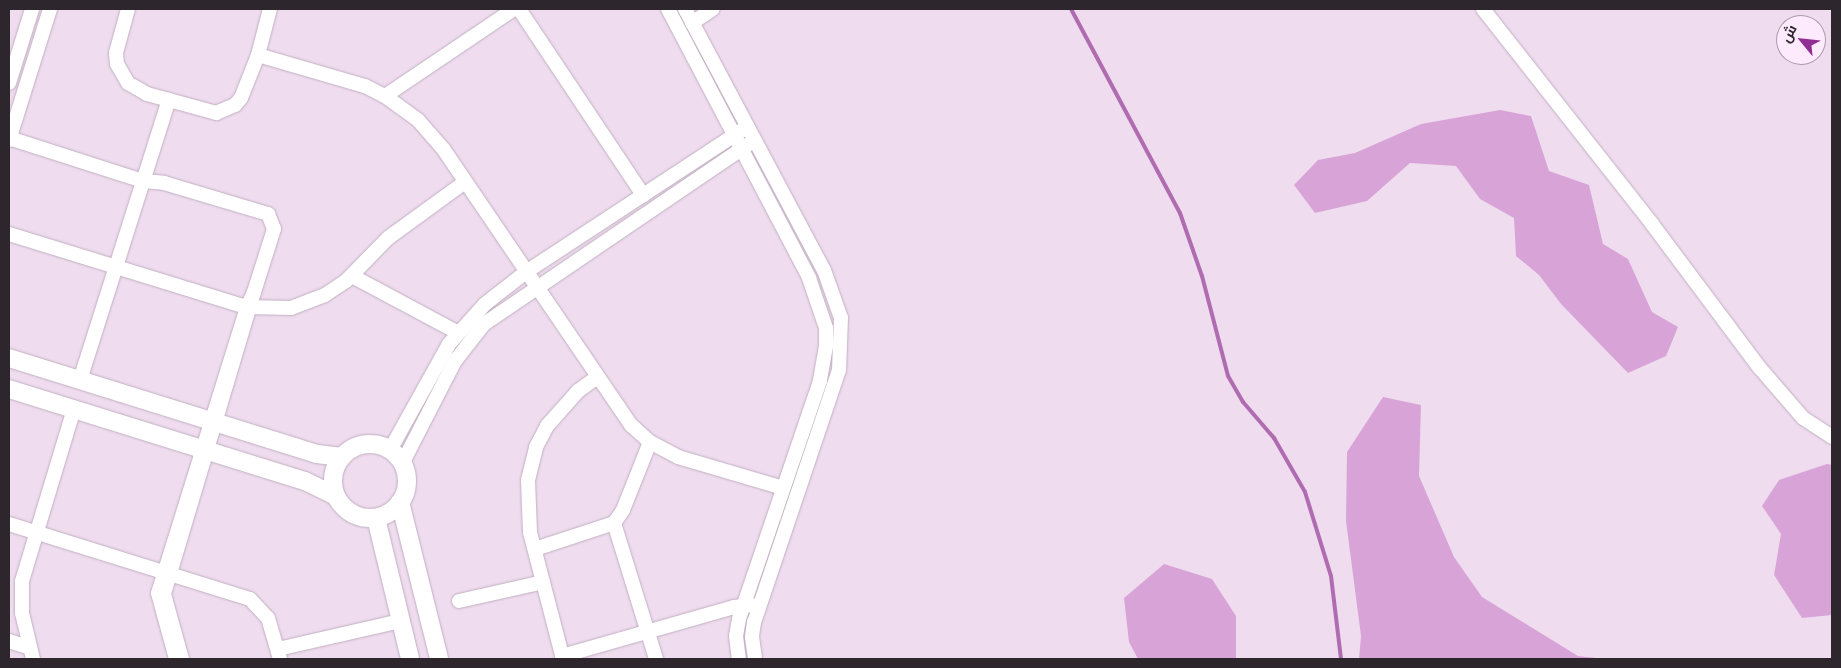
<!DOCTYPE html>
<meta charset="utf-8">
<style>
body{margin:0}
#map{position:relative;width:1841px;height:668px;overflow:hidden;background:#efddef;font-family:"IBM Plex Sans",Cairo,sans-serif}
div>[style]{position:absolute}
.green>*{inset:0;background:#d8a4d7}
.stream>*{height:4px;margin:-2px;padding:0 2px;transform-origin:2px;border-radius:2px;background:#b06cb0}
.roads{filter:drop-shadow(0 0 1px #c1afc1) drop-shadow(0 0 1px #c1afc1)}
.minor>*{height:14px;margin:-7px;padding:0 7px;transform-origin:7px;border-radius:7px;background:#fff}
.tertiary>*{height:18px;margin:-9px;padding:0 9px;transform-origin:9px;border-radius:9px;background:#fff}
.tertiary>.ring{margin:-9px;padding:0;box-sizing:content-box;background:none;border:18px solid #fff;border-radius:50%}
span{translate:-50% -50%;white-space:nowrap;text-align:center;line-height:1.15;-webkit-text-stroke:5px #fdeafc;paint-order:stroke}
.frame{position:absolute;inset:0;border:10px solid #2d262d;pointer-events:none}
.north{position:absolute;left:1776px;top:15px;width:50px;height:50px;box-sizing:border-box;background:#fdeafc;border:1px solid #aa9ca9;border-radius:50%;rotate:298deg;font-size:14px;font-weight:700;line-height:20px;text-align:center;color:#2d262d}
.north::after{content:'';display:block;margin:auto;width:18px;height:22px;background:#912d93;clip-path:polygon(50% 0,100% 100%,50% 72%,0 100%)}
</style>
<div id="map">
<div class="green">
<i style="clip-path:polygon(1500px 110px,1531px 116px,1549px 171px,1589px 185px,1603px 244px,1628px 259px,1652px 312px,1678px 327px,1666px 356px,1628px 373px,1561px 304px,1539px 275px,1516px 256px,1514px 218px,1480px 199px,1456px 166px,1410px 163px,1367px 201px,1315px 213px,1294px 185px,1318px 160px,1355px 153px,1421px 124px)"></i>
<i style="clip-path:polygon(1383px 397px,1421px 405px,1419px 476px,1454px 557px,1482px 597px,1578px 656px,1605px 659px,1359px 659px,1361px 636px,1346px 521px,1347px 452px)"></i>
<i style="clip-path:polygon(1827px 464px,1832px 465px,1832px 615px,1802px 618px,1774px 575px,1781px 534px,1762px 506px,1779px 480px)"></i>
<i style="clip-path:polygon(1164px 564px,1212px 579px,1236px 616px,1236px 659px,1138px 659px,1129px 642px,1124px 598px)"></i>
</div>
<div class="stream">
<i style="left:1071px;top:9px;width:231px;rotate:61.9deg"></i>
<i style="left:1180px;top:213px;width:67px;rotate:70.8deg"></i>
<i style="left:1202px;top:276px;width:103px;rotate:75.4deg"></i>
<i style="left:1228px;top:376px;width:30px;rotate:60deg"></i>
<i style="left:1243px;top:402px;width:48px;rotate:49.3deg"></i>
<i style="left:1274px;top:438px;width:62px;rotate:60.1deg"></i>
<i style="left:1305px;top:492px;width:88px;rotate:72.8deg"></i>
<i style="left:1331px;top:576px;width:84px;rotate:83.1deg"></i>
</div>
<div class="roads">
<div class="minor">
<i style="left:128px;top:9px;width:46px;rotate:105.3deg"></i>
<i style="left:116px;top:53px;width:11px;rotate:85deg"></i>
<i style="left:117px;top:64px;width:22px;rotate:60deg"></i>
<i style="left:128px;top:83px;width:22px;rotate:30deg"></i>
<i style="left:147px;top:94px;width:72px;rotate:15.4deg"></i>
<i style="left:216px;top:113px;width:21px;rotate:-23deg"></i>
<i style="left:235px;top:105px;width:9px;rotate:-49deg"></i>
<i style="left:241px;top:98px;width:46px;rotate:-68.4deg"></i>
<i style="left:258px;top:55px;width:48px;rotate:-75.4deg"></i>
<i style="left:519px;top:9px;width:224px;rotate:56.3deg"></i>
<i style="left:668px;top:9px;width:304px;rotate:62.3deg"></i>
<i style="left:809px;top:278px;width:53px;rotate:71.2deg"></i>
<i style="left:826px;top:328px;width:18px;rotate:90deg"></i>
<i style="left:826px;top:346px;width:36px;rotate:100deg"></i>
<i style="left:820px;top:381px;width:251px;rotate:108.8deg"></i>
<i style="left:739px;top:619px;width:17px;rotate:100deg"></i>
<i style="left:736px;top:636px;width:23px;rotate:83deg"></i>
<i style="left:685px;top:9px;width:296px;rotate:62deg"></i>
<i style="left:824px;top:270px;width:51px;rotate:70.5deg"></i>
<i style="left:841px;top:318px;width:52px;rotate:92.2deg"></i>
<i style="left:839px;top:370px;width:266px;rotate:108.6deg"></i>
<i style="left:754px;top:622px;width:15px;rotate:98deg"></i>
<i style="left:752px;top:637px;width:22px;rotate:82deg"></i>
<i style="left:1483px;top:9px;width:273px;rotate:51.8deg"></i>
<i style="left:1652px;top:224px;width:179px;rotate:53.2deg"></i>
<i style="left:1759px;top:367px;width:67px;rotate:49.2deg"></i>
<i style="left:1803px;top:418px;width:35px;rotate:33deg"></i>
<i style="left:692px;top:23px;width:25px;rotate:-34deg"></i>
<i style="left:258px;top:55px;width:111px;rotate:16.2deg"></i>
<i style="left:365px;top:86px;width:22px;rotate:27deg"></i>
<i style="left:385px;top:96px;width:41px;rotate:36deg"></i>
<i style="left:418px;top:120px;width:40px;rotate:49deg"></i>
<i style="left:444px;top:150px;width:333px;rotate:55.8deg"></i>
<i style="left:631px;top:425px;width:25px;rotate:42deg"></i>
<i style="left:650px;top:442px;width:32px;rotate:28deg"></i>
<i style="left:678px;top:457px;width:109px;rotate:16.4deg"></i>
<i style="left:9px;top:83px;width:77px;rotate:-72.7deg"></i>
<i style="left:385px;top:96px;width:156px;rotate:-34deg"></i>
<i style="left:9px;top:138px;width:141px;rotate:17.8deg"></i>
<i style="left:143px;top:181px;width:21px;rotate:5deg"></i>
<i style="left:164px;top:183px;width:109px;rotate:16.6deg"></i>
<i style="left:268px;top:214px;width:16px;rotate:68deg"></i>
<i style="left:274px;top:229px;width:66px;rotate:107.6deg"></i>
<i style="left:9px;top:140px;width:137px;rotate:-72.6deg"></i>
<i style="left:9px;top:234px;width:249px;rotate:17.1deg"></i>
<i style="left:247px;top:307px;width:44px;rotate:1.3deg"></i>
<i style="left:291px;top:308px;width:36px;rotate:-21deg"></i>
<i style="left:325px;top:295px;width:25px;rotate:-34deg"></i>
<i style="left:346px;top:281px;width:60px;rotate:-45.7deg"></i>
<i style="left:388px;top:238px;width:95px;rotate:-36deg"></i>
<i style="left:352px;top:276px;width:119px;rotate:28.1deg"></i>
<i style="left:80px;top:380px;width:294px;rotate:-72.4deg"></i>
<i style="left:390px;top:450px;width:121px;rotate:-60.9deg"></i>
<i style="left:449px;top:344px;width:54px;rotate:-48deg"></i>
<i style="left:485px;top:304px;width:52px;rotate:-38deg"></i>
<i style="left:526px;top:272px;width:258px;rotate:-33.3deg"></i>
<i style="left:402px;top:464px;width:116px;rotate:-62.8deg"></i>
<i style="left:455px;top:361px;width:47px;rotate:-51.9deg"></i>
<i style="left:484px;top:324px;width:322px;rotate:-34.2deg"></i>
<i style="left:614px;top:523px;width:142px;rotate:72.8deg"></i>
<i style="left:9px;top:524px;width:252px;rotate:17.3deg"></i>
<i style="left:250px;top:599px;width:26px;rotate:47deg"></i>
<i style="left:268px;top:618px;width:43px;rotate:73.7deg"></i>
<i style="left:535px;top:549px;width:83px;rotate:-18.2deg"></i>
<i style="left:614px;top:523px;width:16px;rotate:-55deg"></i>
<i style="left:623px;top:510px;width:73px;rotate:-68.3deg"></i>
<i style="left:459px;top:601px;width:86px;rotate:-12.7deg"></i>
<i style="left:9px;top:641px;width:22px;rotate:18deg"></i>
<i style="left:278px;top:649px;width:125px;rotate:-12.9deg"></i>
<i style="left:562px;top:656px;width:179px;rotate:-15.9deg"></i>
<i style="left:734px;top:607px;width:18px;rotate:-6deg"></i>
<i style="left:33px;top:659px;width:47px;rotate:-103.4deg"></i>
<i style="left:22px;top:613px;width:32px;rotate:-90deg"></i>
<i style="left:22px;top:581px;width:180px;rotate:-73.2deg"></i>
<i style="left:176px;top:659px;width:68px;rotate:-105.3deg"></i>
<i style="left:158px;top:593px;width:300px;rotate:-72.7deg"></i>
<i style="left:247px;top:307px;width:17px;rotate:-65deg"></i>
<i style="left:254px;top:292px;width:315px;rotate:106.6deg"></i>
<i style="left:164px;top:594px;width:67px;rotate:74.5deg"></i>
<i style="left:563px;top:659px;width:131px;rotate:-104.6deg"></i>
<i style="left:530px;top:532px;width:52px;rotate:-92.2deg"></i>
<i style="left:528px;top:480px;width:34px;rotate:-76deg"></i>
<i style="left:536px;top:447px;width:24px;rotate:-62deg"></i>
<i style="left:547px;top:426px;width:47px;rotate:-48.5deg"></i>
<i style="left:578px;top:391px;width:24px;rotate:-36deg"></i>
</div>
<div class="tertiary">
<i style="left:9px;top:358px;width:323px;rotate:17.3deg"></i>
<i style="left:317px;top:454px;width:25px;rotate:7deg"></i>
<i style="left:9px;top:389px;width:310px;rotate:17.3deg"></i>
<i style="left:305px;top:481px;width:34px;rotate:26deg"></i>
<i class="ring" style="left:333px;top:444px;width:56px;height:56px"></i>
<i style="left:400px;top:502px;width:162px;rotate:76deg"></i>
<i style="left:376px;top:518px;width:145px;rotate:76.4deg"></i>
</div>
</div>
<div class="frame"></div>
<div class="north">ش</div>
</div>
